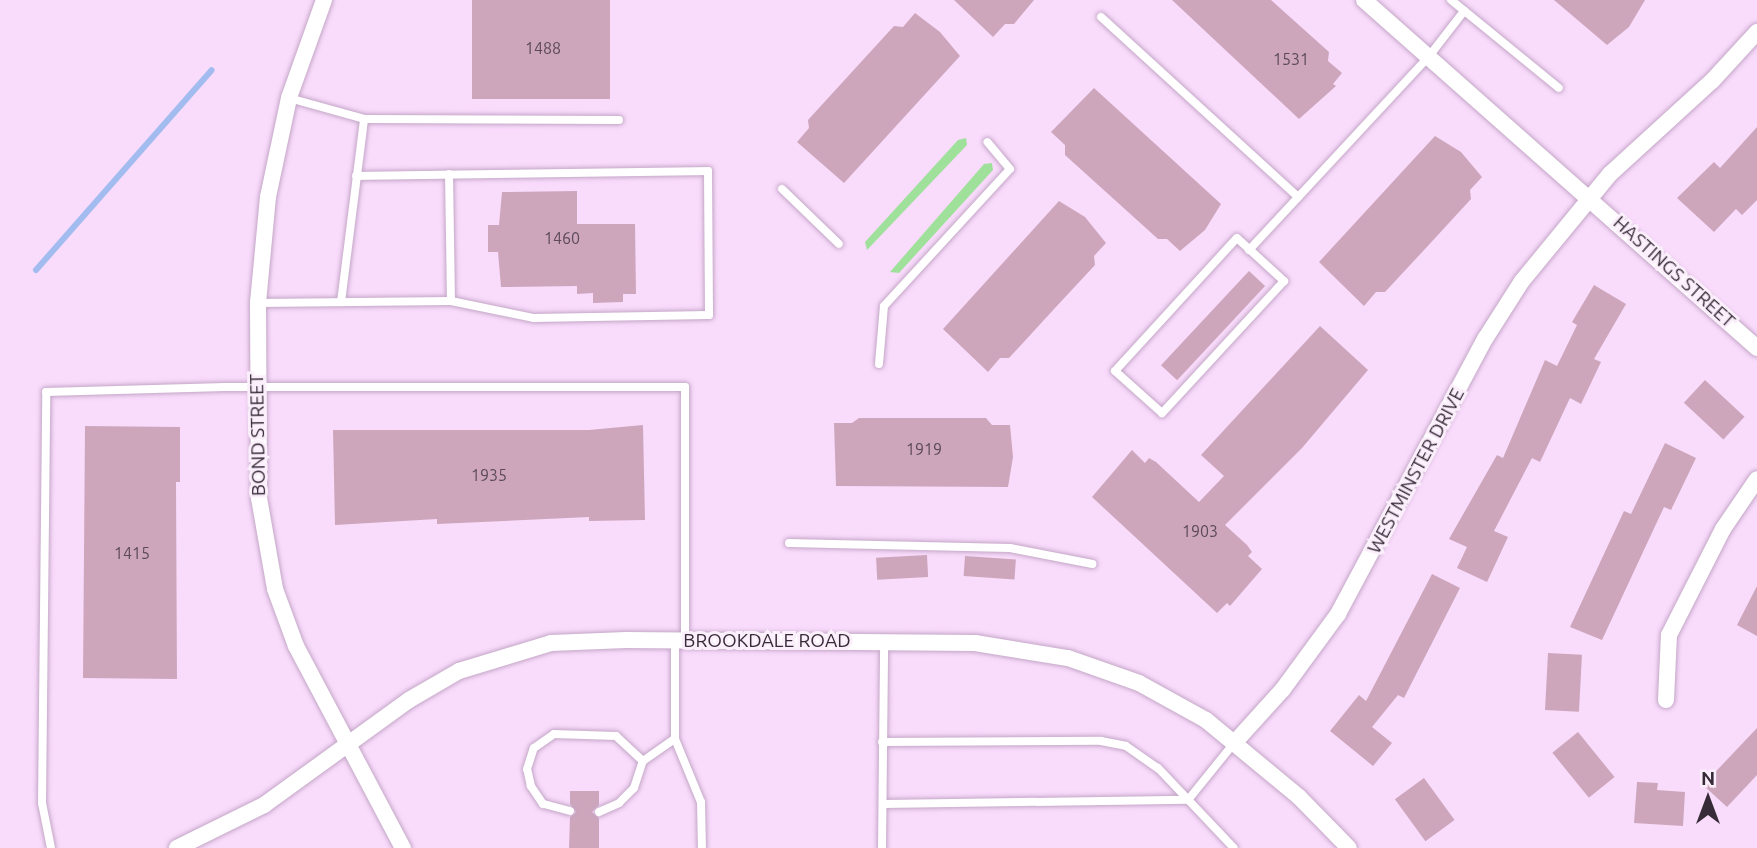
<!DOCTYPE html>
<style>
body{margin:0}
#map{position:relative;width:1757px;height:848px;overflow:hidden;background:#f9dbfc;font-family:Ubuntu,sans-serif}
div>[style]{position:absolute}
.green>*{inset:0;background:#9fe09b}
.stream>*{height:6px;margin:-3px;padding:0 3px;transform-origin:3px;border-radius:3px;background:#a2bcef}
.building>*{inset:0;background:#cda6bc;transform-origin:0 0}
.roads{filter:drop-shadow(0 0 2px #c4a7c7) drop-shadow(0 0 2px #c4a7c7)}
.service>*{height:8px;margin:-4px;padding:0 4px;transform-origin:4px;border-radius:4px;background:#fff}
.minor>*{height:16px;margin:-8px;padding:0 8px;transform-origin:8px;border-radius:8px;background:#fff}
span{translate:-50% -50%;white-space:nowrap;text-align:center;line-height:1.15;-webkit-text-stroke:6px #fbeffc;paint-order:stroke}
.number-label{font-size:16px;color:#5c4a58}
.number-label span{-webkit-text-stroke-width:0}
.street-label{font-size:19px;color:#362b37}
.north{position:absolute;left:1673px;top:764px;width:70px;height:70px;-webkit-text-stroke:5px #fbeffc;paint-order:stroke;rotate:0deg;font-size:19px;font-weight:700;line-height:28px;text-align:center;color:#362b37}
.north::after{content:'';display:block;margin:auto;width:24px;height:32px;background:#362b37;clip-path:polygon(50% 0,100% 100%,50% 72%,0 100%)}
</style>
<div id="map">
<div class="green">
<i style="clip-path:polygon(966px 138px,967px 145px,867px 250px,865px 242px,958px 140px)"></i>
<i style="clip-path:polygon(992px 163px,993px 170px,899px 273px,890px 272px,984px 164px)"></i>
</div>
<div class="stream">
<i style="left:36px;top:270px;width:266px;rotate:-48.7deg"></i>
</div>
<div class="building">
<i style="left:472px;top:0;width:138px;height:99px"></i>
<i style="clip-path:polygon(954px 0,1034px 0,1014px 24px,1005px 24px,993px 37px)"></i>
<i style="clip-path:polygon(1172px 0,1271px 0,1329px 52px,1328px 61px,1342px 73px,1333px 84px,1336px 86px,1299px 119px)"></i>
<i style="clip-path:polygon(1554px 0,1645px 0,1629px 27px,1607px 45px)"></i>
<i style="clip-path:polygon(915px 13px,940px 32px,960px 56px,844px 183px,797px 142px,809px 128px,808px 120px,840px 85px,894px 26px,903px 27px)"></i>
<i style="clip-path:polygon(1094px 88px,1221px 204px,1205px 230px,1180px 251px,1167px 239px,1158px 239px,1065px 155px,1065px 145px,1051px 132px)"></i>
<i style="clip-path:polygon(1757px 127px,1757px 200px,1742px 215px,1736px 209px,1714px 232px,1677px 198px,1714px 162px,1720px 168px)"></i>
<i style="clip-path:polygon(1435px 136px,1461px 152px,1482px 177px,1470px 190px,1471px 199px,1425px 249px,1385px 292px,1376px 292px,1364px 306px,1319px 262px)"></i>
<i style="clip-path:polygon(577px 191px,577px 224px,635px 224px,636px 294px,623px 294px,623px 302px,593px 303px,593px 293px,577px 294px,577px 286px,501px 287px,498px 252px,488px 252px,488px 225px,499px 225px,502px 192px)"></i>
<i style="clip-path:polygon(1059px 201px,1085px 217px,1106px 243px,1094px 256px,1095px 265px,1055px 308px,1009px 358px,1000px 358px,988px 372px,943px 329px)"></i>
<i style="left:1249px;top:271px;width:22px;height:129px;rotate:43deg"></i>
<i style="clip-path:polygon(1594px 285px,1626px 304px,1594px 359px,1601px 362px,1581px 404px,1570px 398px,1540px 462px,1532px 458px,1494px 531px,1508px 537px,1487px 582px,1457px 568px,1467px 547px,1449px 539px,1497px 455px,1503px 458px,1545px 360px,1557px 366px,1577px 325px,1572px 322px)"></i>
<i style="clip-path:polygon(1320px 326px,1368px 370px,1302px 448px,1225px 525px,1247px 545px,1252px 552px,1248px 556px,1262px 569px,1230px 606px,1227px 603px,1217px 613px,1092px 497px,1132px 450px,1145px 463px,1149px 458px,1156px 462px,1199px 502px,1224px 476px,1201px 455px)"></i>
<i style="left:1705px;top:380px;width:54px;height:31px;rotate:43deg"></i>
<i style="clip-path:polygon(859px 418px,986px 418px,992px 425px,1010px 425px,1013px 457px,1008px 487px,836px 486px,834px 423px,852px 423px)"></i>
<i style="clip-path:polygon(643px 425px,645px 520px,589px 521px,589px 517px,437px 524px,437px 519px,335px 525px,333px 430px,589px 430px)"></i>
<i style="clip-path:polygon(85px 426px,180px 427px,180px 482px,176px 482px,177px 679px,83px 678px)"></i>
<i style="clip-path:polygon(1665px 443px,1696px 458px,1671px 510px,1664px 507px,1602px 640px,1570px 627px,1624px 511px,1631px 514px)"></i>
<i style="left:927px;top:555px;width:22px;height:51px;rotate:87deg"></i>
<i style="left:965px;top:556px;width:51px;height:20px;rotate:4deg"></i>
<i style="clip-path:polygon(1432px 574px,1460px 588px,1404px 698px,1398px 695px,1372px 727px,1392px 743px,1373px 766px,1330px 731px,1359px 695px,1366px 701px)"></i>
<i style="clip-path:polygon(1757px 586px,1757px 636px,1737px 625px)"></i>
<i style="left:1548px;top:653px;width:34px;height:57px;rotate:3deg"></i>
<i style="clip-path:polygon(1757px 728px,1757px 775px,1727px 807px,1703px 785px)"></i>
<i style="left:1578px;top:732px;width:58px;height:33px;rotate:51deg"></i>
<i style="left:1424px;top:778px;width:52px;height:36px;rotate:54deg"></i>
<i style="clip-path:polygon(1637px 782px,1658px 783px,1657px 790px,1685px 792px,1683px 826px,1634px 823px)"></i>
<i style="clip-path:polygon(570px 791px,599px 791px,599px 805px,592px 812px,599px 818px,599px 848px,569px 848px,570px 817px,576px 812px,570px 804px)"></i>
</div>
<div class="roads">
<div class="service">
<i style="left:1451px;top:0;width:139px;rotate:39.2deg"></i>
<i style="left:1101px;top:17px;width:267px;rotate:42.4deg"></i>
<i style="left:289px;top:98px;width:78px;rotate:15.6deg"></i>
<i style="left:364px;top:119px;width:255px;rotate:0.2deg"></i>
<i style="left:449px;top:174px;width:127px;rotate:89.1deg"></i>
<i style="left:782px;top:189px;width:79px;rotate:44deg"></i>
<i style="left:1237px;top:238px;width:64px;rotate:42.5deg"></i>
<i style="left:1284px;top:281px;width:180px;rotate:132.7deg"></i>
<i style="left:1162px;top:413px;width:63px;rotate:-138.2deg"></i>
<i style="left:1115px;top:371px;width:180px;rotate:-47.5deg"></i>
<i style="left:1249px;top:250px;width:266px;rotate:-47.1deg"></i>
<i style="left:1430px;top:55px;width:56px;rotate:-52.3deg"></i>
<i style="left:341px;top:302px;width:184px;rotate:-82.8deg"></i>
<i style="left:258px;top:303px;width:193px;rotate:-0.6deg"></i>
<i style="left:451px;top:301px;width:85px;rotate:11.6deg"></i>
<i style="left:534px;top:318px;width:175px;rotate:-1deg"></i>
<i style="left:709px;top:315px;width:144px;rotate:-90.4deg"></i>
<i style="left:708px;top:171px;width:352px;rotate:179.2deg"></i>
<i style="left:879px;top:364px;width:58px;rotate:-85.1deg"></i>
<i style="left:884px;top:306px;width:186px;rotate:-47.4deg"></i>
<i style="left:1010px;top:169px;width:35px;rotate:-130deg"></i>
<i style="left:789px;top:543px;width:221px;rotate:1.3deg"></i>
<i style="left:1010px;top:548px;width:84px;rotate:11deg"></i>
<i style="left:675px;top:640px;width:99px;rotate:90deg"></i>
<i style="left:675px;top:739px;width:68px;rotate:67.6deg"></i>
<i style="left:701px;top:802px;width:46px;rotate:88.8deg"></i>
<i style="left:882px;top:742px;width:219px;rotate:-0.3deg"></i>
<i style="left:1101px;top:741px;width:25px;rotate:11deg"></i>
<i style="left:1126px;top:746px;width:39px;rotate:35deg"></i>
<i style="left:1158px;top:768px;width:110px;rotate:46.5deg"></i>
<i style="left:883px;top:804px;width:305px;rotate:-0.8deg"></i>
<i style="left:1188px;top:800px;width:73px;rotate:-51.1deg"></i>
<i style="left:570px;top:811px;width:28px;rotate:-165deg"></i>
<i style="left:543px;top:804px;width:22px;rotate:-124deg"></i>
<i style="left:531px;top:786px;width:17px;rotate:-103deg"></i>
<i style="left:527px;top:769px;width:22px;rotate:-72deg"></i>
<i style="left:534px;top:748px;width:24px;rotate:-35deg"></i>
<i style="left:554px;top:734px;width:62px;rotate:1.8deg"></i>
<i style="left:616px;top:736px;width:37px;rotate:43deg"></i>
<i style="left:599px;top:812px;width:22px;rotate:-24deg"></i>
<i style="left:619px;top:803px;width:21px;rotate:-45deg"></i>
<i style="left:634px;top:788px;width:28px;rotate:-72deg"></i>
<i style="left:643px;top:761px;width:39px;rotate:-35deg"></i>
<i style="left:51px;top:848px;width:46px;rotate:-101.3deg"></i>
<i style="left:42px;top:803px;width:411px;rotate:-89.4deg"></i>
<i style="left:46px;top:392px;width:179px;rotate:-1.6deg"></i>
<i style="left:225px;top:387px;width:460px"></i>
<i style="left:685px;top:387px;width:253px;rotate:90deg"></i>
<i style="left:882px;top:848px;width:206px;rotate:-89.4deg"></i>
</div>
<div class="minor">
<i style="left:324px;top:0;width:104px;rotate:109.7deg"></i>
<i style="left:289px;top:98px;width:101px;rotate:102deg"></i>
<i style="left:268px;top:197px;width:106px;rotate:95.4deg"></i>
<i style="left:258px;top:303px;width:195px;rotate:89.7deg"></i>
<i style="left:259px;top:498px;width:92px;rotate:80deg"></i>
<i style="left:275px;top:589px;width:61px;rotate:69.8deg"></i>
<i style="left:296px;top:646px;width:229px;rotate:62.1deg"></i>
<i style="left:1364px;top:0;width:525px;rotate:41.52deg"></i>
<i style="left:1666px;top:700px;width:65px;rotate:-87.4deg"></i>
<i style="left:1669px;top:635px;width:119px;rotate:-63deg"></i>
<i style="left:1723px;top:529px;width:60px;rotate:-55.8deg"></i>
<i style="left:1236px;top:741px;width:70px;rotate:-47.9deg"></i>
<i style="left:1283px;top:689px;width:93px;rotate:-53.7deg"></i>
<i style="left:1338px;top:614px;width:312px;rotate:-61.9deg"></i>
<i style="left:1485px;top:339px;width:69px;rotate:-57.5deg"></i>
<i style="left:1522px;top:281px;width:139px;rotate:-50.6deg"></i>
<i style="left:1610px;top:174px;width:138px;rotate:-42.4deg"></i>
<i style="left:1712px;top:81px;width:67px;rotate:-47.4deg"></i>
<i style="left:177px;top:848px;width:97px;rotate:-26.3deg"></i>
<i style="left:264px;top:805px;width:179px;rotate:-35.9deg"></i>
<i style="left:409px;top:700px;width:58px;rotate:-30.1deg"></i>
<i style="left:459px;top:671px;width:96px;rotate:-16.9deg"></i>
<i style="left:551px;top:643px;width:75px;rotate:-2.3deg"></i>
<i style="left:626px;top:640px;width:349px;rotate:0.5deg"></i>
<i style="left:975px;top:643px;width:94px;rotate:9.2deg"></i>
<i style="left:1068px;top:658px;width:75px;rotate:19.4deg"></i>
<i style="left:1139px;top:683px;width:77px;rotate:28.9deg"></i>
<i style="left:1206px;top:720px;width:121px;rotate:39.6deg"></i>
<i style="left:1299px;top:797px;width:71px;rotate:45.6deg"></i>
</div>
</div>
<div class="number-label">
<span style="left:543px;top:48px">1488</span>
<span style="left:1291px;top:59px">1531</span>
<span style="left:562px;top:238px">1460</span>
<span style="left:924px;top:449px">1919</span>
<span style="left:489px;top:475px">1935</span>
<span style="left:1200px;top:531px">1903</span>
<span style="left:132px;top:553px">1415</span>
</div>
<div class="street-label">
<span style="left:1674px;top:272px;rotate:42deg">HASTINGS STREET</span>
<span style="left:258px;top:435px;rotate:-91deg">BOND STREET</span>
<span style="left:1416px;top:471px;rotate:-62deg">WESTMINSTER DRIVE</span>
<span style="left:767px;top:641px">BROOKDALE ROAD</span>
</div>
<div class="north">N</div>
</div>
